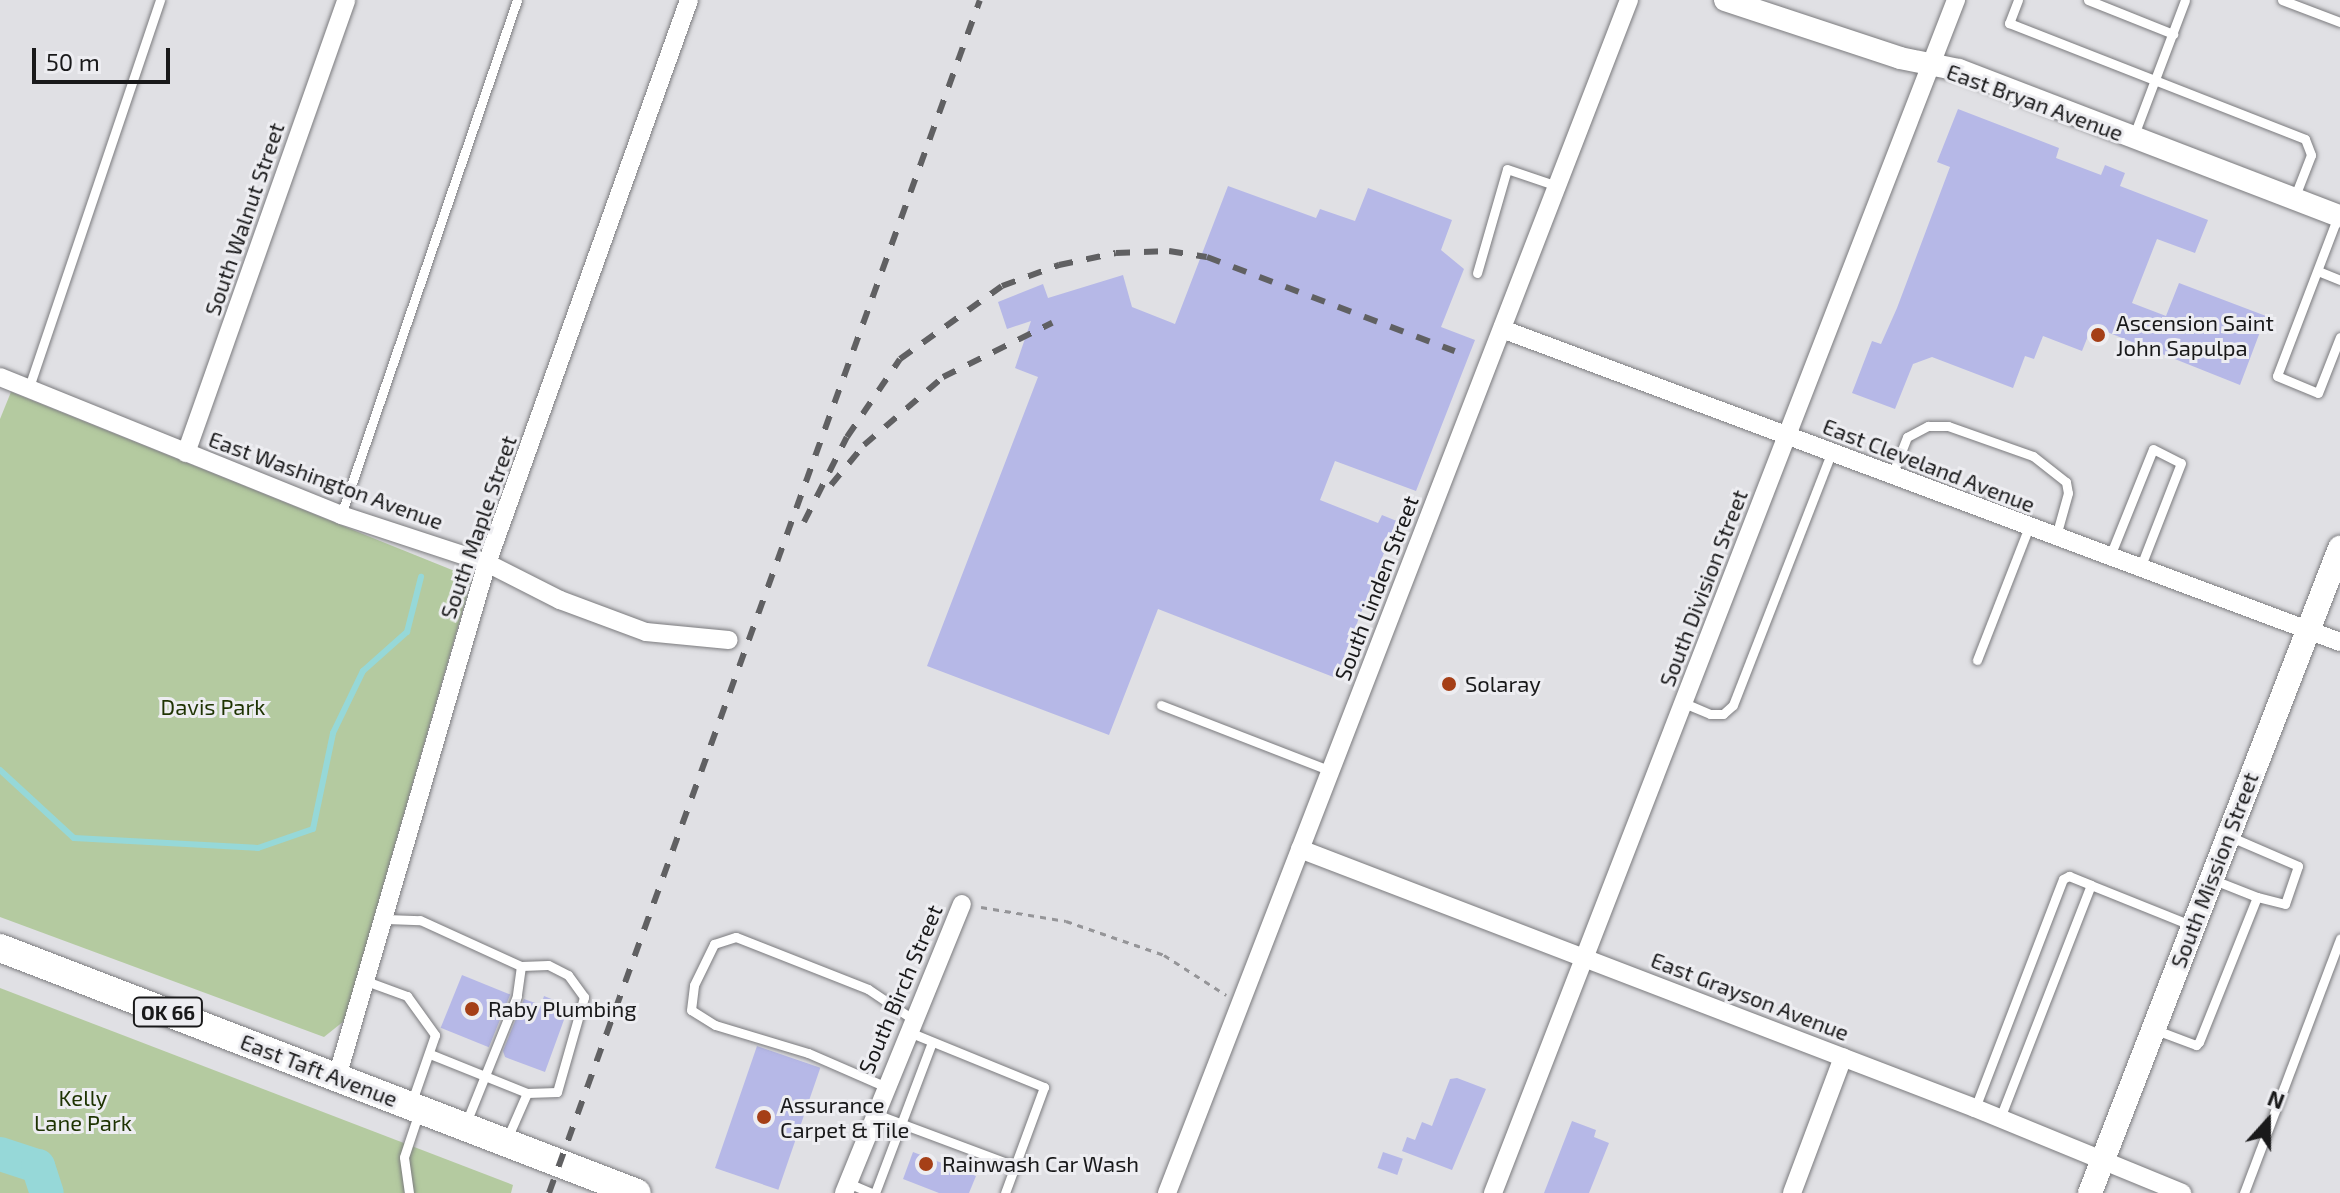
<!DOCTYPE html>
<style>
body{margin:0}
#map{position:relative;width:2340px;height:1193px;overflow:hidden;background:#e0e0e4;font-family:"Exo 2",sans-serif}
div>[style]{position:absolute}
.green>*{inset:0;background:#b4caa0}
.stream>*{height:6px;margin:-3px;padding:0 3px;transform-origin:3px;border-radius:3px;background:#96d8d8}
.river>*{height:34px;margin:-17px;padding:0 17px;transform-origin:17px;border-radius:17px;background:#96d8d8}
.building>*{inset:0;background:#b6b8e7;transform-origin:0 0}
.path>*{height:3px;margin-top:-1.5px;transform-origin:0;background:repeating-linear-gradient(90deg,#959598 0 6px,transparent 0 12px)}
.roads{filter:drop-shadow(0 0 2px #7b7b7e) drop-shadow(0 0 2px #7b7b7e)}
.service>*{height:9px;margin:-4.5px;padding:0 4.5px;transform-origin:4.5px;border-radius:4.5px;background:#fff}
.minor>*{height:18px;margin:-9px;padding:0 9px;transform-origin:9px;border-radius:9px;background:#fff}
.tertiary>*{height:22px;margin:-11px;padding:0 11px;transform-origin:11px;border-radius:11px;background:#fff}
.secondary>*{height:24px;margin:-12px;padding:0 12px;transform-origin:12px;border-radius:12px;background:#fff}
.primary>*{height:28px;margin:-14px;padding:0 14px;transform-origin:14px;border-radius:14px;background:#fff}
.rail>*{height:6px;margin-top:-3px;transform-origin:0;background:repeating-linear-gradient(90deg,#606062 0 14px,transparent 0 28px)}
.dots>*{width:22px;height:22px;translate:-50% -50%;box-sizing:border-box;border:4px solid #ededf1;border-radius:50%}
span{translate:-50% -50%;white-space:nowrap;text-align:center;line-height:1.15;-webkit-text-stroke:6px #ededf1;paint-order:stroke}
.shield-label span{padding:2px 6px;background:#ededf1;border:2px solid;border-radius:6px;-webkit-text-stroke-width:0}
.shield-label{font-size:20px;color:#19191a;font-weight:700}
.street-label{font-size:22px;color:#19191a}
.poi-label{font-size:22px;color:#19191a}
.left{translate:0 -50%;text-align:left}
.park-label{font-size:22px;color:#1e3302}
.north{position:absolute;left:2228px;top:1081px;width:80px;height:80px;-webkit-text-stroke:6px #ededf1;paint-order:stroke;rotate:21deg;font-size:22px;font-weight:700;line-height:32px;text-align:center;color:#19191a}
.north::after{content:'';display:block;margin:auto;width:28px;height:36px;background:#19191a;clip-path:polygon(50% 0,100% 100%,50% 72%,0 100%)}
.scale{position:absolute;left:32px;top:48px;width:138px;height:36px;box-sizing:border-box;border:4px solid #19191a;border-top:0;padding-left:10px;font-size:24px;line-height:28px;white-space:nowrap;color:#19191a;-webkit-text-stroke:6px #ededf1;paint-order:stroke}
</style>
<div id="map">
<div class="green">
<i style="clip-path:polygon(11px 392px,472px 578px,344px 1021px,324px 1037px,0 917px,0 419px)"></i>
<i style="clip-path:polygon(0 988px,513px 1185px,511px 1193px,0 1193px)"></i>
</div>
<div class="stream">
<i style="left:0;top:770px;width:100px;rotate:42.6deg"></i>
<i style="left:74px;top:838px;width:184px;rotate:3.1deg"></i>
<i style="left:258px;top:848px;width:58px;rotate:-19.1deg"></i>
<i style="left:313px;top:829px;width:98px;rotate:-78.2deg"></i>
<i style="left:333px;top:733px;width:69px;rotate:-64.2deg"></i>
<i style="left:363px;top:671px;width:59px;rotate:-41.6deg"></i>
<i style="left:407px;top:632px;width:57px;rotate:-75.7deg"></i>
</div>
<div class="river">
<i style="left:0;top:1154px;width:40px;rotate:18deg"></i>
<i style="left:38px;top:1166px;width:28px;rotate:72deg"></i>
</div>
<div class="building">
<i style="clip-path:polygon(1958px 109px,2059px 148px,2056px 158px,2101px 175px,2105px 165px,2125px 173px,2120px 186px,2208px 220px,2195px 253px,2157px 239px,2132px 303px,2166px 316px,2179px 283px,2266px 316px,2240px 385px,2092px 326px,2082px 351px,2043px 336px,2034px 359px,2025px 356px,2013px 388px,1932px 357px,1913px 364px,1895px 409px,1852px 393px,1872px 341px,1881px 344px,1897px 308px,1950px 167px,1937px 162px)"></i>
<i style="clip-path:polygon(1228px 186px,1316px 218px,1320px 209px,1355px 221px,1368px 188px,1452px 220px,1441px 250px,1464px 269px,1441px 327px,1475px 340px,1416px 491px,1335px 461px,1320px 500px,1378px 523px,1382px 515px,1404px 524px,1395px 548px,1387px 545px,1336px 678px,1158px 609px,1109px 735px,927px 666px,1038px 377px,1015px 368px,1031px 321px,1007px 329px,998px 302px,1043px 284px,1048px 298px,1123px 275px,1132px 307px,1175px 324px)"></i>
<i style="left:462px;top:975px;width:52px;height:57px;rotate:22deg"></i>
<i style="clip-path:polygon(544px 996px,569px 1006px,545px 1072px,505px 1057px,503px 1051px,524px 999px,541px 1005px)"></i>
<i style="left:757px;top:1046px;width:67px;height:129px;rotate:19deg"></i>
<i style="clip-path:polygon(1457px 1078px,1486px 1089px,1452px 1170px,1402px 1151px,1407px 1137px,1415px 1140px,1422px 1122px,1432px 1126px,1450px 1079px)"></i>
<i style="clip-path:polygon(1572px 1121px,1596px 1130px,1594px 1137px,1609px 1143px,1589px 1193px,1544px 1193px)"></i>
<i style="clip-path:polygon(913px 1152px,976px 1176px,969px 1193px,939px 1193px,903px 1179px)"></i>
<i style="left:1383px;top:1152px;width:21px;height:17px;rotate:19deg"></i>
</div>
<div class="path">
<i style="left:981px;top:907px;width:86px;rotate:9.4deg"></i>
<i style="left:1066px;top:921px;width:104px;rotate:19.1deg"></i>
<i style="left:1164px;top:955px;width:74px;rotate:32.8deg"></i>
</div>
<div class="roads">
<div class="service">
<i style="left:2018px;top:0;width:25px;rotate:111deg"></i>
<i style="left:2009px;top:23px;width:318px;rotate:21.4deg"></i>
<i style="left:2305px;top:139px;width:17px;rotate:69deg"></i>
<i style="left:2311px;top:155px;width:44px;rotate:111.3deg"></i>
<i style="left:2088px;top:0;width:92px;rotate:21.8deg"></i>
<i style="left:2282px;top:0;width:62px;rotate:20.8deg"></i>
<i style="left:2134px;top:135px;width:144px;rotate:-69.3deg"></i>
<i style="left:2338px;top:216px;width:171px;rotate:110.9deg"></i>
<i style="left:2277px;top:376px;width:44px;rotate:22.5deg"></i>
<i style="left:2318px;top:393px;width:60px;rotate:-68.6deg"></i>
<i style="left:2318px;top:271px;width:24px;rotate:22deg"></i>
<i style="left:1477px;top:273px;width:108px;rotate:-73.9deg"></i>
<i style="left:1507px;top:169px;width:53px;rotate:18.8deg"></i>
<i style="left:28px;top:390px;width:412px;rotate:-71.3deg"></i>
<i style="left:1892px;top:475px;width:41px;rotate:-68.5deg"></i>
<i style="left:1907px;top:437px;width:24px;rotate:-28deg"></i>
<i style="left:1928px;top:426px;width:20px"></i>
<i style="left:1948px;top:426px;width:90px;rotate:19.4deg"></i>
<i style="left:2033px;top:456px;width:42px;rotate:38.2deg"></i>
<i style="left:2066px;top:482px;width:11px;rotate:80deg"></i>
<i style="left:2068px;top:493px;width:45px;rotate:105.6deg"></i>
<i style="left:341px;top:515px;width:544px;rotate:-71.13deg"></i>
<i style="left:2110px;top:556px;width:115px;rotate:-68.1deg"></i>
<i style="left:2153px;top:449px;width:31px;rotate:27deg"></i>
<i style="left:2181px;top:463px;width:113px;rotate:111.3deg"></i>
<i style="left:1977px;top:660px;width:141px;rotate:-68.7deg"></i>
<i style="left:1684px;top:703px;width:28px;rotate:23deg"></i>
<i style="left:1710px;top:714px;width:13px"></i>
<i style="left:1723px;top:714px;width:13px;rotate:-42deg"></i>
<i style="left:1733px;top:705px;width:269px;rotate:-68.7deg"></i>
<i style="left:1161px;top:705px;width:182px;rotate:21.2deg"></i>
<i style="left:2231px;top:837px;width:73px;rotate:23.4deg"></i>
<i style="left:2298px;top:866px;width:40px;rotate:108.9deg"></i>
<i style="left:2285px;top:904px;width:29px;rotate:-166deg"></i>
<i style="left:386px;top:919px;width:34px;rotate:2deg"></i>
<i style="left:420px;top:920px;width:111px;rotate:24.5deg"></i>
<i style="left:521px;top:966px;width:30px;rotate:98deg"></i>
<i style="left:517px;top:996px;width:137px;rotate:111.9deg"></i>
<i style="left:366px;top:981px;width:44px;rotate:20.1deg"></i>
<i style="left:407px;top:996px;width:48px;rotate:54.3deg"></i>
<i style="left:435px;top:1035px;width:73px;rotate:109.2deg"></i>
<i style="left:2156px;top:1030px;width:43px;rotate:20.6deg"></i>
<i style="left:2196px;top:1045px;width:4px;rotate:-45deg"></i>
<i style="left:2199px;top:1042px;width:156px;rotate:-68.2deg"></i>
<i style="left:2257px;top:897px;width:46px;rotate:-158.4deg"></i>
<i style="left:909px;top:1032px;width:146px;rotate:22.2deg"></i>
<i style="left:1044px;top:1087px;width:113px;rotate:110.2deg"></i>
<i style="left:430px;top:1054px;width:105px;rotate:21.9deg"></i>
<i style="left:527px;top:1093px;width:30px;rotate:-2deg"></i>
<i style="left:557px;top:1092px;width:99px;rotate:-74.1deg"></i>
<i style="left:584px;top:997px;width:27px;rotate:-126deg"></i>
<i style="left:568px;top:975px;width:22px;rotate:-153deg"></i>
<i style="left:548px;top:965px;width:27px;rotate:178deg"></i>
<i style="left:884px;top:1086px;width:83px;rotate:-156.5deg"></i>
<i style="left:808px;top:1053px;width:97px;rotate:-163.2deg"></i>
<i style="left:715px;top:1025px;width:28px;rotate:-148deg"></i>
<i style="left:691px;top:1010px;width:25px;rotate:-83deg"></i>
<i style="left:694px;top:985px;width:46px;rotate:-64deg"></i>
<i style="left:714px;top:944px;width:23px;rotate:-18deg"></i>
<i style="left:736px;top:937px;width:142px;rotate:21.5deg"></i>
<i style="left:868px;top:989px;width:55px;rotate:34deg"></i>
<i style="left:1975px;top:1108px;width:245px;rotate:-69deg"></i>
<i style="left:2063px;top:879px;width:7px;rotate:-27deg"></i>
<i style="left:2069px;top:876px;width:24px;rotate:22deg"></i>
<i style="left:873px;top:1113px;width:152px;rotate:20.5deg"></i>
<i style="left:2000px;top:1118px;width:250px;rotate:-68.7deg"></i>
<i style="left:2091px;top:885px;width:110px;rotate:21.9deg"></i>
<i style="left:506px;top:1141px;width:52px;rotate:-66.4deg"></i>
<i style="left:848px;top:1183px;width:26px;rotate:23deg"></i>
<i style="left:409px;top:1193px;width:36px;rotate:-98deg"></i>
<i style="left:404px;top:1157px;width:47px;rotate:-71.6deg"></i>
<i style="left:875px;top:1193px;width:161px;rotate:-69.3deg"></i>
<i style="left:2244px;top:1193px;width:272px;rotate:-69.3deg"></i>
</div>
<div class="minor">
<i style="left:1502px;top:329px;width:895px;rotate:20.48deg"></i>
<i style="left:0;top:377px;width:368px;rotate:22deg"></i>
<i style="left:341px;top:515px;width:154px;rotate:18.2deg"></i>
<i style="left:487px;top:563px;width:82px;rotate:26.9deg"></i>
<i style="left:560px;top:600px;width:92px;rotate:20.4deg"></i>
<i style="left:646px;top:632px;width:83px;rotate:5.5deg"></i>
<i style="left:186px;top:453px;width:480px;rotate:-70.5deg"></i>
<i style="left:1300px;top:849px;width:723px;rotate:20.99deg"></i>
<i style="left:1975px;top:1108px;width:224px;rotate:22.3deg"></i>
<i style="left:337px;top:1077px;width:535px;rotate:-73.73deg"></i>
<i style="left:487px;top:563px;width:598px;rotate:-70.26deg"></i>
<i style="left:844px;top:1193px;width:312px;rotate:-67.8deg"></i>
<i style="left:1167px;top:1193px;width:1279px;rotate:-68.83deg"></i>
<i style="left:1493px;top:1193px;width:1280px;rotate:-68.79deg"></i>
<i style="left:1792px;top:1193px;width:145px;rotate:-69.4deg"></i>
</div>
<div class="tertiary">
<i style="left:1725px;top:0;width:184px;rotate:18.3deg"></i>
<i style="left:1900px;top:58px;width:60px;rotate:11.5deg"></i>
<i style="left:1959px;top:70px;width:408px;rotate:21deg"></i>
</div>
<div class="secondary">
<i style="left:2090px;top:1193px;width:692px;rotate:-68.81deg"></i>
</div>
<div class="primary">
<i style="left:0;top:948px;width:682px;rotate:21.04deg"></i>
</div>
</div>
<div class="rail">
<i style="left:831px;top:485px;width:52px;rotate:-50.5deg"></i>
<i style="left:864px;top:445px;width:104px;rotate:-40.7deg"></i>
<i style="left:943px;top:377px;width:122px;rotate:-26.4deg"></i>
<i style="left:804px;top:522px;width:95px;rotate:-63.2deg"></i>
<i style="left:847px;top:437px;width:94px;rotate:-55.8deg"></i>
<i style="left:900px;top:359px;width:125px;rotate:-35.6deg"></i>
<i style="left:1002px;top:286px;width:61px;rotate:-20.2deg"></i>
<i style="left:1059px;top:265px;width:58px;rotate:-11.9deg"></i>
<i style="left:1116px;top:253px;width:53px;rotate:-2.2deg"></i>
<i style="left:1169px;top:251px;width:38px;rotate:9deg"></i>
<i style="left:1207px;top:257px;width:265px;rotate:20.8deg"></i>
<i style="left:549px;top:1193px;width:1268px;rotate:-70.14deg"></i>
</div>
<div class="dots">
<i style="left:2098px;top:335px;background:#a53f17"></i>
<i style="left:1449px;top:684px;background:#a53f17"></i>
<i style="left:472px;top:1009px;background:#a53f17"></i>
<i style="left:764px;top:1117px;background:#a53f17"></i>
<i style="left:926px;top:1164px;background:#a53f17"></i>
</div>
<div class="shield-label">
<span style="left:168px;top:1012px">OK 66</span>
</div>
<div class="street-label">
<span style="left:2035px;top:102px;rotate:20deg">East Bryan Avenue</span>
<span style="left:244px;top:219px;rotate:-71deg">South Walnut Street</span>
<span style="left:1929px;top:465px;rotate:21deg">East Cleveland Avenue</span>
<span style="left:326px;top:480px;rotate:20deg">East Washington Avenue</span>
<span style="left:478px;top:527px;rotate:-71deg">South Maple Street</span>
<span style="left:1376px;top:588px;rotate:-69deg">South Linden Street</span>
<span style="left:1703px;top:588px;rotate:-69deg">South Division Street</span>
<span style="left:2214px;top:870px;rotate:-69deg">South Mission Street</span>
<span style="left:900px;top:989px;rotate:-67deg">South Birch Street</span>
<span style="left:1750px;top:996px;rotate:21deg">East Grayson Avenue</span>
<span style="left:319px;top:1070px;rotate:21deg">East Taft Avenue</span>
</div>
<div class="poi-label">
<span class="left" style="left:2116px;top:335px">Ascension Saint<br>John Sapulpa</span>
<span class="left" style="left:1465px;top:684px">Solaray</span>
<span class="left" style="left:488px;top:1009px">Raby Plumbing</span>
<span class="left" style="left:780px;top:1117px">Assurance<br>Carpet &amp; Tile</span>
<span class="left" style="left:942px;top:1164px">Rainwash Car Wash</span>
</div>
<div class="park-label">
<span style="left:213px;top:707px">Davis Park</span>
<span style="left:83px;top:1110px">Kelly<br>Lane Park</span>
</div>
<div class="north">N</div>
<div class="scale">50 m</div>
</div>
